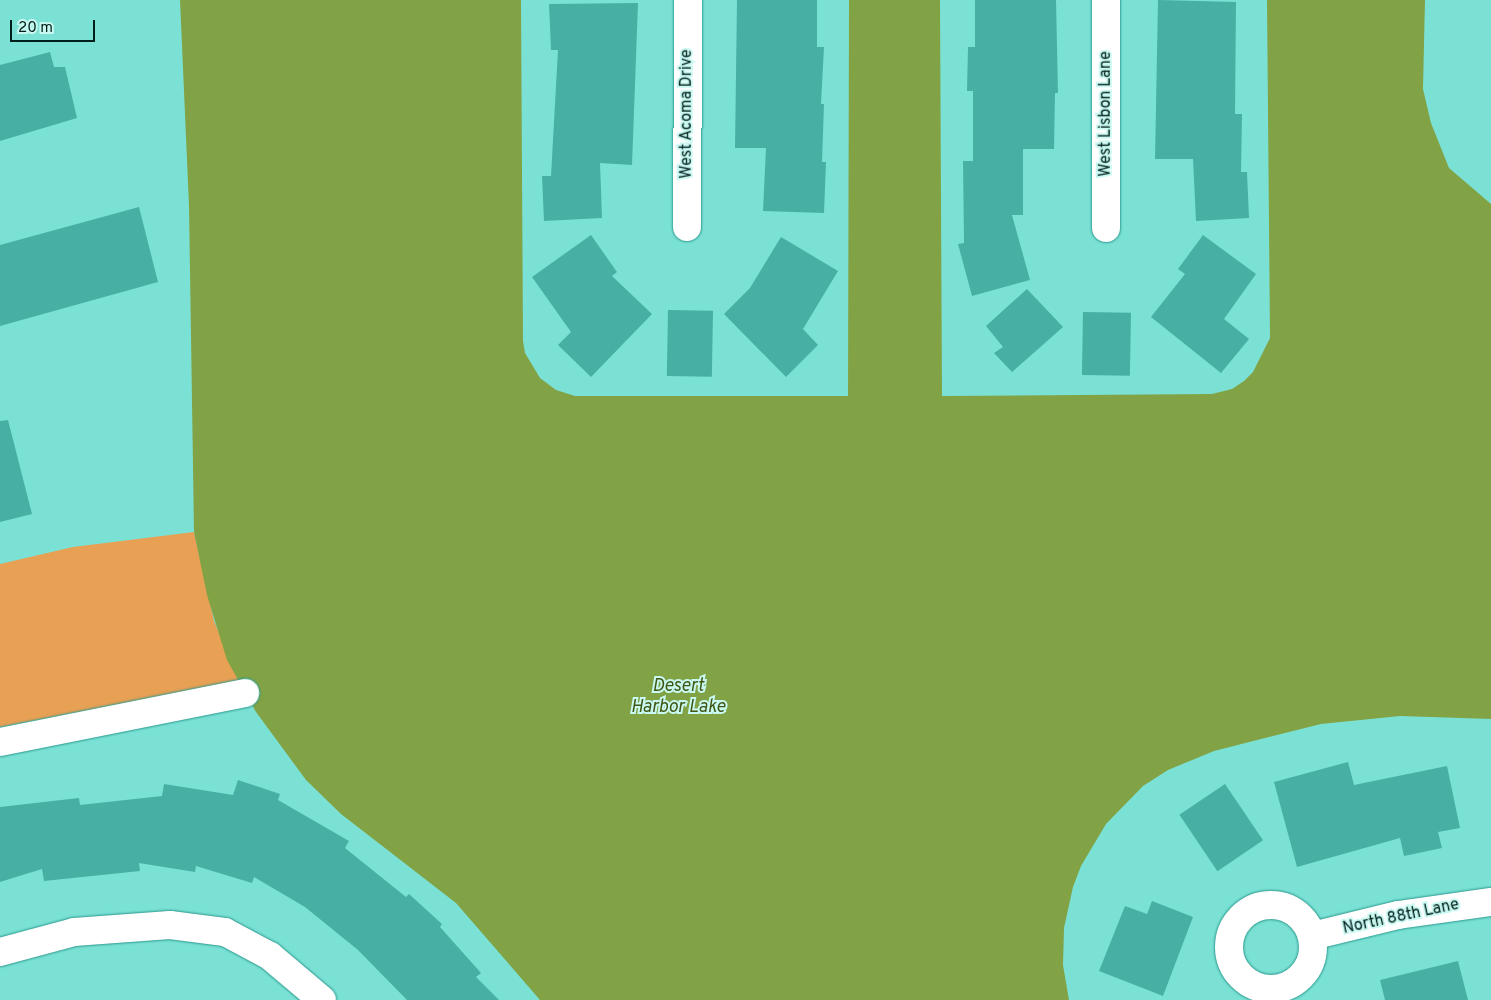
<!DOCTYPE html>
<style>
body{margin:0}
#map{position:relative;width:1491px;height:1000px;overflow:hidden;background:#7be1d5;font-family:Overpass,sans-serif}
div>[style]{position:absolute}
.green>*{inset:0;background:#e7a054}
.water>*{inset:0;background:#82a345}
.building>*{inset:0;background:#47afa4;transform-origin:0 0}
.roads{filter:drop-shadow(0 0 1px #2b998e) drop-shadow(0 0 1px #2b998e)}
.minor>*{height:28px;margin:-14px;padding:0 14px;transform-origin:14px;border-radius:14px;background:#fff}
.minor>.ring{margin:-14px;padding:0;box-sizing:content-box;background:none;border:28px solid #fff;border-radius:50%}
span{translate:-50% -50%;white-space:nowrap;text-align:center;line-height:1.15;-webkit-text-stroke:4px #c9f8f1;paint-order:stroke}
.street-label{font-size:16px;color:#001e1b}
.water-label{font-size:18px;color:#415613;font-style:italic}
.scale{position:absolute;left:10px;top:20px;width:85px;height:22px;box-sizing:border-box;border:2px solid #001e1b;border-top:0;padding-left:6px;font-size:15px;line-height:18px;white-space:nowrap;color:#001e1b;-webkit-text-stroke:4px #c9f8f1;paint-order:stroke}
</style>
<div id="map">
<div class="green">
<i style="clip-path:polygon(194px 532px,214px 621px,239px 681px,0 727px,0 564px,73px 547px)"></i>
</div>
<div class="water">
<i style="clip-path:polygon(180px 0,521px 0,523px 341px,525px 353px,540px 378px,556px 390px,575px 396px,848px 396px,849px 0,940px 0,942px 396px,1212px 394px,1232px 389px,1244px 381px,1253px 372px,1270px 338px,1267px 0,1425px 0,1423px 89px,1431px 123px,1449px 168px,1491px 204px,1491px 719px,1400px 716px,1321px 724px,1214px 751px,1168px 770px,1143px 786px,1106px 824px,1081px 866px,1073px 887px,1064px 928px,1063px 965px,1069px 1000px,540px 1000px,456px 903px,341px 814px,306px 780px,256px 712px,227px 660px,207px 595px,194px 532px,189px 206px)"></i>
</div>
<div class="building">
<i style="clip-path:polygon(737px 0,817px 0,817px 47px,824px 47px,821px 104px,824px 104px,822px 162px,826px 162px,824px 213px,763px 211px,766px 148px,735px 148px)"></i>
<i style="clip-path:polygon(975px 0,1056px 0,1058px 93px,1055px 93px,1054px 149px,1023px 149px,1023px 215px,1012px 215px,1030px 280px,972px 296px,958px 244px,964px 243px,963px 161px,973px 161px,973px 91px,967px 91px,968px 47px,975px 47px)"></i>
<i style="clip-path:polygon(1158px 0,1236px 2px,1235px 114px,1242px 114px,1241px 172px,1247px 172px,1249px 218px,1196px 221px,1193px 159px,1155px 159px)"></i>
<i style="clip-path:polygon(638px 3px,632px 165px,600px 163px,602px 218px,544px 221px,542px 176px,551px 176px,558px 50px,551px 50px,549px 4px)"></i>
<i style="clip-path:polygon(50px 52px,54px 67px,65px 67px,77px 118px,0 141px,0 65px)"></i>
<i style="clip-path:polygon(139px 207px,158px 282px,0 326px,0 245px)"></i>
<i style="clip-path:polygon(591px 235px,617px 272px,612px 276px,652px 314px,591px 377px,558px 345px,571px 332px,532px 277px)"></i>
<i style="clip-path:polygon(1203px 235px,1256px 274px,1224px 319px,1249px 339px,1221px 373px,1151px 317px,1185px 274px,1178px 269px)"></i>
<i style="clip-path:polygon(781px 237px,838px 271px,803px 329px,818px 345px,786px 377px,724px 314px,750px 288px)"></i>
<i style="clip-path:polygon(1027px 289px,1063px 327px,1012px 372px,994px 353px,1003px 347px,986px 326px)"></i>
<i style="left:668px;top:310px;width:45px;height:66px;rotate:1deg"></i>
<i style="left:1083px;top:312px;width:48px;height:63px;rotate:1deg"></i>
<i style="clip-path:polygon(8px 420px,32px 514px,0 522px,0 421px)"></i>
<i style="clip-path:polygon(1348px 762px,1354px 785px,1447px 766px,1460px 828px,1438px 832px,1442px 848px,1404px 856px,1400px 838px,1297px 867px,1274px 782px)"></i>
<i style="clip-path:polygon(238px 780px,280px 794px,278px 800px,349px 841px,345px 848px,406px 897px,409px 894px,442px 924px,440px 927px,481px 973px,476px 977px,499px 1000px,407px 1000px,358px 950px,305px 907px,254px 877px,252px 883px,196px 866px,195px 872px,139px 863px,140px 871px,44px 881px,42px 869px,0 882px,0 807px,79px 798px,80px 805px,162px 796px,164px 784px,233px 795px)"></i>
<i style="left:1225px;top:784px;width:68px;height:55px;rotate:56deg"></i>
<i style="clip-path:polygon(1152px 901px,1193px 917px,1163px 996px,1099px 971px,1125px 906px,1147px 914px)"></i>
<i style="clip-path:polygon(1458px 961px,1468px 1000px,1385px 1000px,1380px 980px)"></i>
</div>
<div class="roads">
<div class="minor">
<i style="left:1106px;top:0;width:228px;rotate:90deg"></i>
<i style="left:687px;top:227px;width:227px;rotate:-89.7deg"></i>
<i style="left:0;top:742px;width:250px;rotate:-11.3deg"></i>
<i class="ring" style="left:1229px;top:905px;width:56px;height:56px"></i>
<i style="left:1312px;top:936px;width:89px;rotate:-13.7deg"></i>
<i style="left:1398px;top:915px;width:94px;rotate:-8deg"></i>
<i style="left:0;top:952px;width:77px;rotate:-15.1deg"></i>
<i style="left:74px;top:932px;width:96px;rotate:-4.2deg"></i>
<i style="left:170px;top:925px;width:55px;rotate:7.3deg"></i>
<i style="left:225px;top:932px;width:51px;rotate:28.1deg"></i>
<i style="left:270px;top:956px;width:68px;rotate:40.2deg"></i>
</div>
</div>
<div class="street-label">
<span style="left:687px;top:114px;rotate:-90deg">West Acoma Drive</span>
<span style="left:1106px;top:114px;rotate:-90deg">West Lisbon Lane</span>
<span style="left:1401px;top:917px;rotate:-12deg">North 88th Lane</span>
</div>
<div class="water-label">
<span style="left:678px;top:698px">Desert<br>Harbor Lake</span>
</div>
<div class="scale">20 m</div>
</div>
